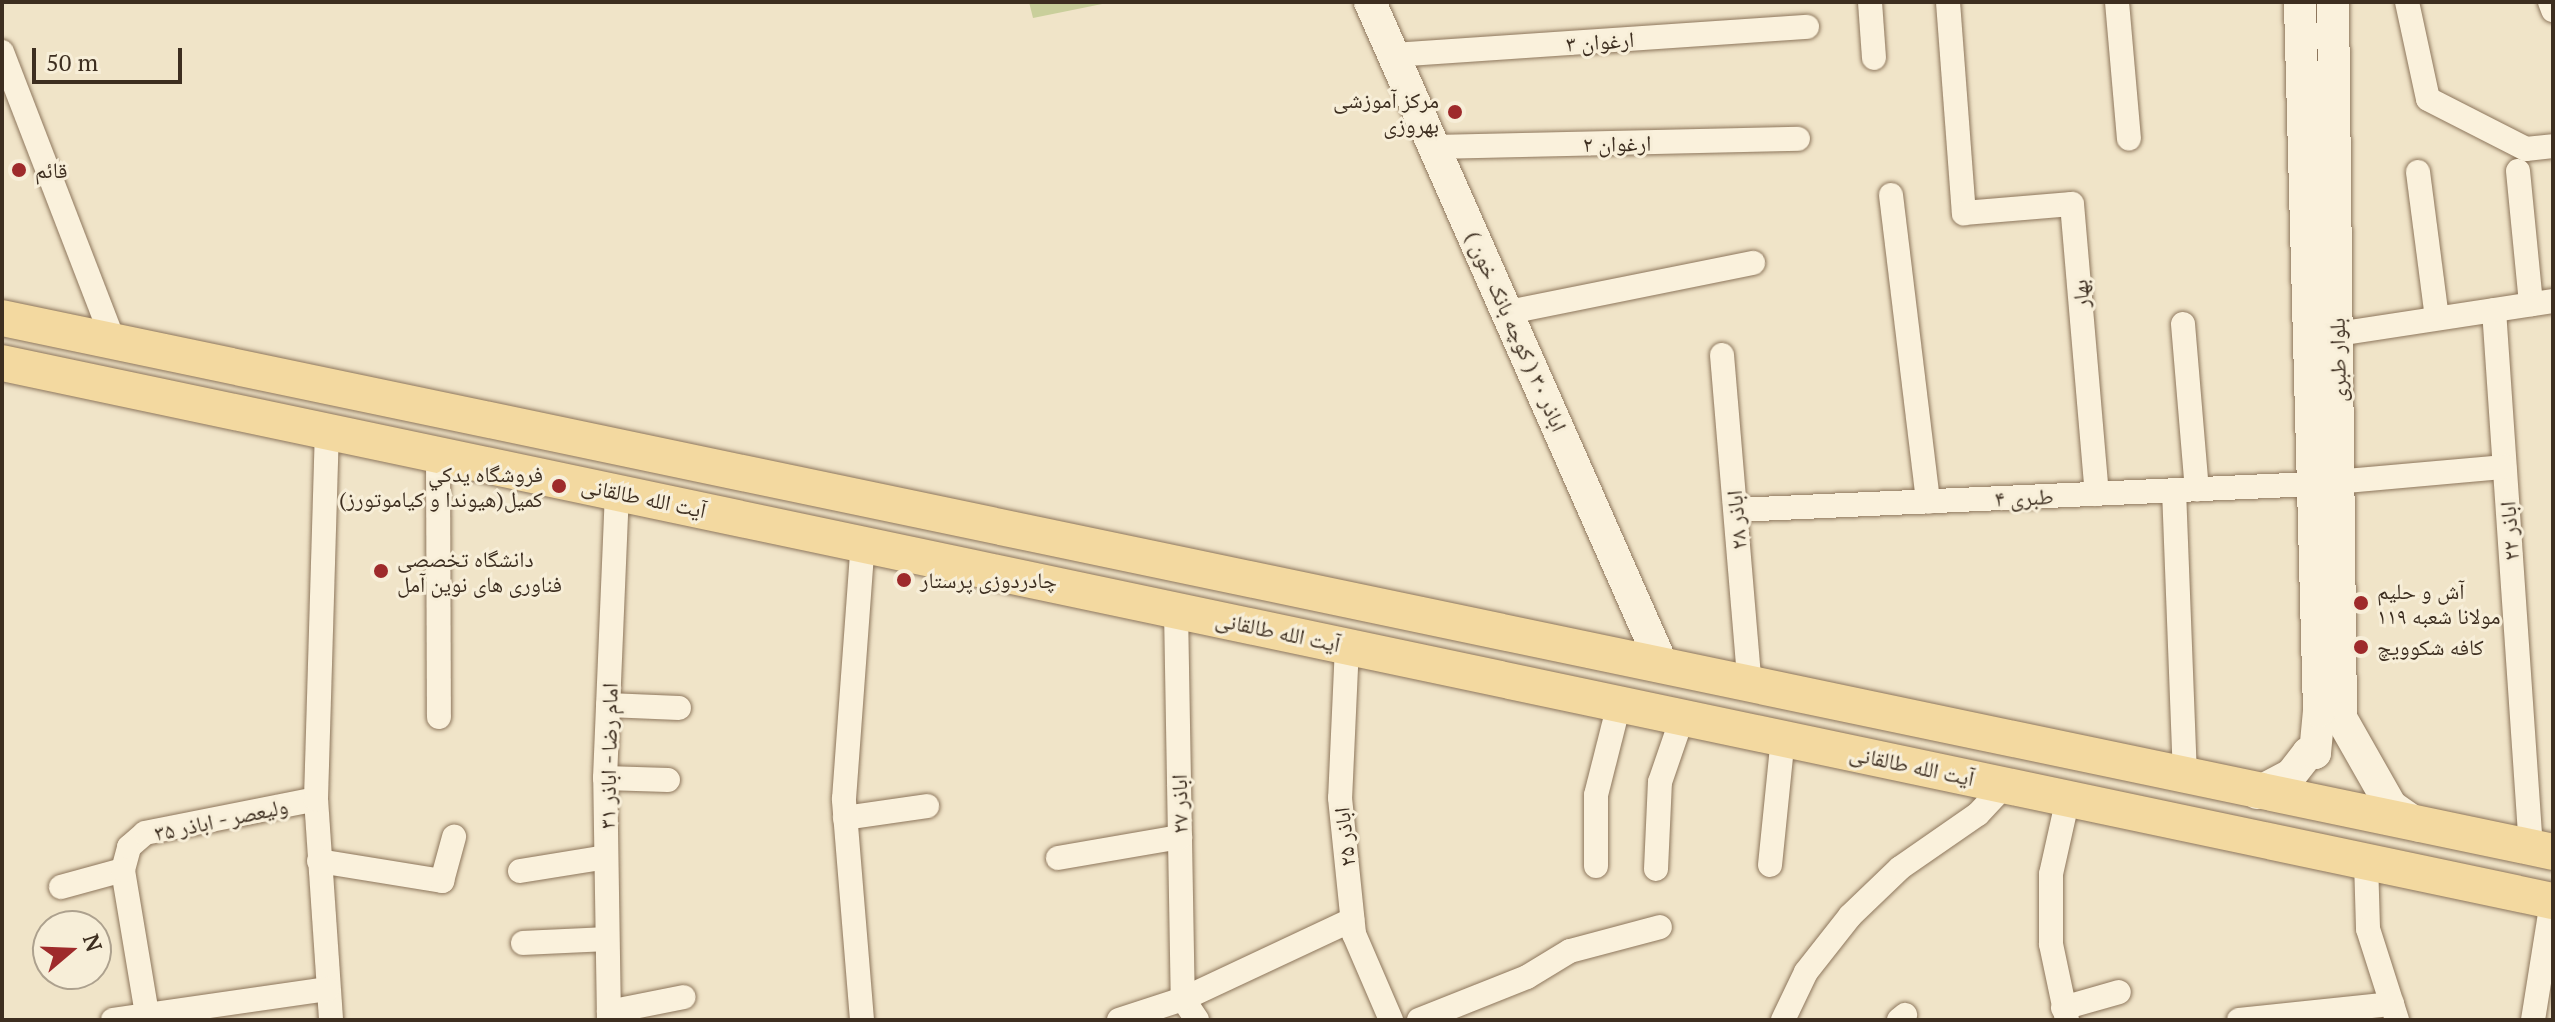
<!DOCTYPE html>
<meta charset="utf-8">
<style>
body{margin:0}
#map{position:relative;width:2555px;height:1022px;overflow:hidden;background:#f0e4c8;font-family:"PT Serif","Noto Naskh Arabic",serif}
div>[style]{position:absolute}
.green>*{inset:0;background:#c9cf9b}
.roads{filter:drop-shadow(0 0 2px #8d765c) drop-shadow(0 0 2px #8d765c)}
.minor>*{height:24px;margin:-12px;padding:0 12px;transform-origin:12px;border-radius:12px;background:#faf1dc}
.secondary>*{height:32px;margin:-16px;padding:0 16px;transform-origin:16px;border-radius:16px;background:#faf1dc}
.primary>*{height:36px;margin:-18px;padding:0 18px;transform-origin:18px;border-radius:18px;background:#f3d9a0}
.dots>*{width:22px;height:22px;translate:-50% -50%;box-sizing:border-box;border:4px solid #f7eed8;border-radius:50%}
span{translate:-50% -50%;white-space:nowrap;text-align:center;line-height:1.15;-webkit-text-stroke:6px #f7eed8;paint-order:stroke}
.street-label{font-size:22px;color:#3d2e20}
.poi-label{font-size:22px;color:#3d2e20}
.right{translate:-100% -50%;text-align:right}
.left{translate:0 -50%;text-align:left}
.frame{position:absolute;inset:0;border:4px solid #3d2e20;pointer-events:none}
.north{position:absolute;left:32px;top:910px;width:80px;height:80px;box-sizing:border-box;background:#f7eed8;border:2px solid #ada18e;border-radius:50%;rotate:71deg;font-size:22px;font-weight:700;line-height:32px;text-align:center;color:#3d2e20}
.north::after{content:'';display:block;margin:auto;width:28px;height:36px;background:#9e2a2b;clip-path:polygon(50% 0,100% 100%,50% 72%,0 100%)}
.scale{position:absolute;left:32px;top:48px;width:150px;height:36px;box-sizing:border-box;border:4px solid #3d2e20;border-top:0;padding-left:10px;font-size:24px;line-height:28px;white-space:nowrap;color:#3d2e20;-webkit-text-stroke:6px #f7eed8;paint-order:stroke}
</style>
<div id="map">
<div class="green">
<i style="clip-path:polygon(1029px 2px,1112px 2px,1033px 18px)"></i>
</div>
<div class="roads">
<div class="minor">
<i style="left:1870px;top:2px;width:56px;rotate:85.9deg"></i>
<i style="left:1948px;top:2px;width:212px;rotate:85.7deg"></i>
<i style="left:1964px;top:213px;width:108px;rotate:-4.8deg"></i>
<i style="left:2072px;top:204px;width:291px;rotate:85.1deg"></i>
<i style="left:2117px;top:2px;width:137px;rotate:85deg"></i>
<i style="left:2407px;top:2px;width:99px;rotate:77.8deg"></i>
<i style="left:2428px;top:99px;width:110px;rotate:27deg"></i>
<i style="left:2526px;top:149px;width:27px;rotate:-6deg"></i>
<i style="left:2550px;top:2px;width:9px;rotate:69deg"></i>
<i style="left:2px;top:52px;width:314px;rotate:68.9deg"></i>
<i style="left:1394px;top:55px;width:414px;rotate:-3.9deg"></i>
<i style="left:1435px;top:147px;width:363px;rotate:-1.3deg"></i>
<i style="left:2518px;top:171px;width:134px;rotate:84.4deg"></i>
<i style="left:2418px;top:172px;width:147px;rotate:82.6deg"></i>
<i style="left:1891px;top:195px;width:309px;rotate:83.1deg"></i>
<i style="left:2494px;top:310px;width:539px;rotate:86.07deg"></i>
<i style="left:1509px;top:312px;width:249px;rotate:-11.4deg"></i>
<i style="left:2183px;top:324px;width:166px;rotate:85.2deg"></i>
<i style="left:2337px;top:334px;width:219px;rotate:-8.7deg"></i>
<i style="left:1722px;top:355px;width:331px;rotate:85.2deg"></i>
<i style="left:438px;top:454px;width:263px;rotate:89.8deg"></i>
<i style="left:2174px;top:490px;width:286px;rotate:87.8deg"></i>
<i style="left:1736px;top:510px;width:578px;rotate:-2.58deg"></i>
<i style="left:2313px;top:484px;width:192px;rotate:-5.1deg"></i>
<i style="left:1176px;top:610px;width:389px;rotate:89deg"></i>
<i style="left:1183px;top:999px;width:25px;rotate:56deg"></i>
<i style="left:1347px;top:646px;width:152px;rotate:92.6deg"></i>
<i style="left:1340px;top:798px;width:137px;rotate:84.1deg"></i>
<i style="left:1354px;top:934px;width:94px;rotate:66.7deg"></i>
<i style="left:608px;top:705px;width:71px;rotate:2.4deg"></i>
<i style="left:605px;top:778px;width:63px;rotate:1.8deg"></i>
<i style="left:316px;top:799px;width:222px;rotate:86.1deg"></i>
<i style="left:845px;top:818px;width:83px;rotate:-8.3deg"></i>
<i style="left:1058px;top:858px;width:124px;rotate:-9.8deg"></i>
<i style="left:319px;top:861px;width:125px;rotate:9.2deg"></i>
<i style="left:442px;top:881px;width:46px;rotate:-74.7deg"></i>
<i style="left:2366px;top:861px;width:68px;rotate:88.3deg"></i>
<i style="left:2368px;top:929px;width:96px;rotate:72.3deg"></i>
<i style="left:1770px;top:865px;width:128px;rotate:-84.2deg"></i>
<i style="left:1596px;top:866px;width:71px;rotate:-90deg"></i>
<i style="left:1596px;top:795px;width:94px;rotate:-75.8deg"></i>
<i style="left:1656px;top:869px;width:87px;rotate:-87.4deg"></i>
<i style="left:1660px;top:782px;width:68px;rotate:-71deg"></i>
<i style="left:520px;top:871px;width:87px;rotate:-9.2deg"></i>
<i style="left:61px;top:887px;width:64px;rotate:-15.3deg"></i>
<i style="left:523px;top:943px;width:84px;rotate:-2.7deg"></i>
<i style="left:2063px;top:1008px;width:58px;rotate:-15.9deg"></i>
<i style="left:609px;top:1012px;width:76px;rotate:-11.3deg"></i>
<i style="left:113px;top:1020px;width:216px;rotate:-8.2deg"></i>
<i style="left:148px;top:1020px;width:152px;rotate:-99.5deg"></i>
<i style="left:123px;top:870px;width:24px;rotate:-75deg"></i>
<i style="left:129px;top:847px;width:21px;rotate:-41deg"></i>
<i style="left:145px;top:833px;width:174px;rotate:-11.2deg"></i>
<i style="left:316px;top:799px;width:368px;rotate:-88.3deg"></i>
<i style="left:609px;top:1020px;width:242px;rotate:-90.9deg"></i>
<i style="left:605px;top:778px;width:286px;rotate:-87.6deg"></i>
<i style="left:862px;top:1020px;width:222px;rotate:-94.7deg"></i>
<i style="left:844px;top:799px;width:257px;rotate:-85.8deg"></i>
<i style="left:1119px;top:1020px;width:67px;rotate:-18.2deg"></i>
<i style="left:1183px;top:999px;width:187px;rotate:-25.1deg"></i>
<i style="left:1419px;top:1020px;width:116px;rotate:-21.7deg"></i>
<i style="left:1527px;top:977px;width:50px;rotate:-31.2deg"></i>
<i style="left:1570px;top:951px;width:93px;rotate:-14.9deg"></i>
<i style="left:1783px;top:1020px;width:53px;rotate:-64.4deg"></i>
<i style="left:1806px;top:972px;width:71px;rotate:-51.8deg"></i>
<i style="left:1850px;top:916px;width:69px;rotate:-43.8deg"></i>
<i style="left:1900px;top:868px;width:95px;rotate:-34.7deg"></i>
<i style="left:1978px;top:814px;width:40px;rotate:-47deg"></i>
<i style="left:1899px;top:1020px;width:8px;rotate:-40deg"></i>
<i style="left:2067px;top:1020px;width:78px;rotate:-101.9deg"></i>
<i style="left:2051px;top:944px;width:70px;rotate:-90deg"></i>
<i style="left:2051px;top:874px;width:78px;rotate:-77.4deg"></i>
<i style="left:2239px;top:1020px;width:154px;rotate:-6deg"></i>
<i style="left:2533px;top:1020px;width:121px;rotate:-80.9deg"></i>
</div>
<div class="secondary">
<i style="left:1370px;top:2px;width:721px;rotate:66.21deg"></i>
<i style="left:2333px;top:2px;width:716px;rotate:89.36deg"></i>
<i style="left:2341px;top:718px;width:101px;rotate:60.4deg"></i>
<i style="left:2391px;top:806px;width:35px;rotate:35deg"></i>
<i style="left:2257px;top:793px;width:38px;rotate:-28deg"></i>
<i style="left:2291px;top:775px;width:28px;rotate:-52deg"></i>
<i style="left:2308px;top:753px;width:7px"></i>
<i style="left:2315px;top:753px;width:42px;rotate:-84.6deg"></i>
<i style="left:2319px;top:711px;width:709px;rotate:-91.54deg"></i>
</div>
<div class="primary">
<i style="left:2px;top:318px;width:2606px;rotate:11.82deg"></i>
<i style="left:2px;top:363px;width:2607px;rotate:11.91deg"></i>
</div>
</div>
<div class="dots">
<i style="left:1455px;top:112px;background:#9e2a2b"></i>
<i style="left:19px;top:170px;background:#9e2a2b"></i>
<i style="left:559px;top:486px;background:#9e2a2b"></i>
<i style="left:381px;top:571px;background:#9e2a2b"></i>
<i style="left:904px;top:580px;background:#9e2a2b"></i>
<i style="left:2361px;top:603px;background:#9e2a2b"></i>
<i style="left:2361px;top:647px;background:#9e2a2b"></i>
</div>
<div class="street-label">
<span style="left:1600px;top:41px;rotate:-4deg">ارغوان ۳</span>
<span style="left:1617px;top:143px;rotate:-1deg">ارغوان ۲</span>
<span style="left:2080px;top:294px;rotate:-95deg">بهار</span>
<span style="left:1517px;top:331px;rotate:66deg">اباذر ۳۰ ( کوچه بانک خون )</span>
<span style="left:2337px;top:360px;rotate:-91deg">بلوار طبری</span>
<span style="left:644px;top:497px;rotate:12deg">آیت الله طالقانی</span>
<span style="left:2024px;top:497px;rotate:-3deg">طبری ۴</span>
<span style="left:1736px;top:520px;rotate:-95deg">اباذر ۲۸</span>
<span style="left:2509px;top:531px;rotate:-94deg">اباذر ۲۲</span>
<span style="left:1278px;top:631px;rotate:12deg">آیت الله طالقانی</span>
<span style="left:608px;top:756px;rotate:-89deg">امام رضا - اباذر ۳۱</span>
<span style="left:1912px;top:765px;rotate:12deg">آیت الله طالقانی</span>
<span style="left:1179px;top:804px;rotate:-91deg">اباذر ۲۷</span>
<span style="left:221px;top:819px;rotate:-12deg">ولیعصر - اباذر ۳۵</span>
<span style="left:1344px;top:837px;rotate:-96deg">اباذر ۲۵</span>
</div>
<div class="poi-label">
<span class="right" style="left:1439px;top:112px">مرکز آموزشی<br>بهروزی</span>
<span class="left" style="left:35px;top:170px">قائم</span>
<span class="right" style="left:543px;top:486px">فروشگاه يدكي<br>كميل(هیوندا و کیاموتورز)</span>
<span class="left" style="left:397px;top:571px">دانشگاه تخصصی<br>فناوری های نوین آمل</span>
<span class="left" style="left:920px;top:580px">چادردوزی پرستار</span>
<span class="left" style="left:2377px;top:603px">آش و حلیم<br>مولانا شعبه ۱۱۹</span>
<span class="left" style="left:2377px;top:647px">کافه شکوویچ</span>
</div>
<div class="frame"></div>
<div class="north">N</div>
<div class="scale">50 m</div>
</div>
